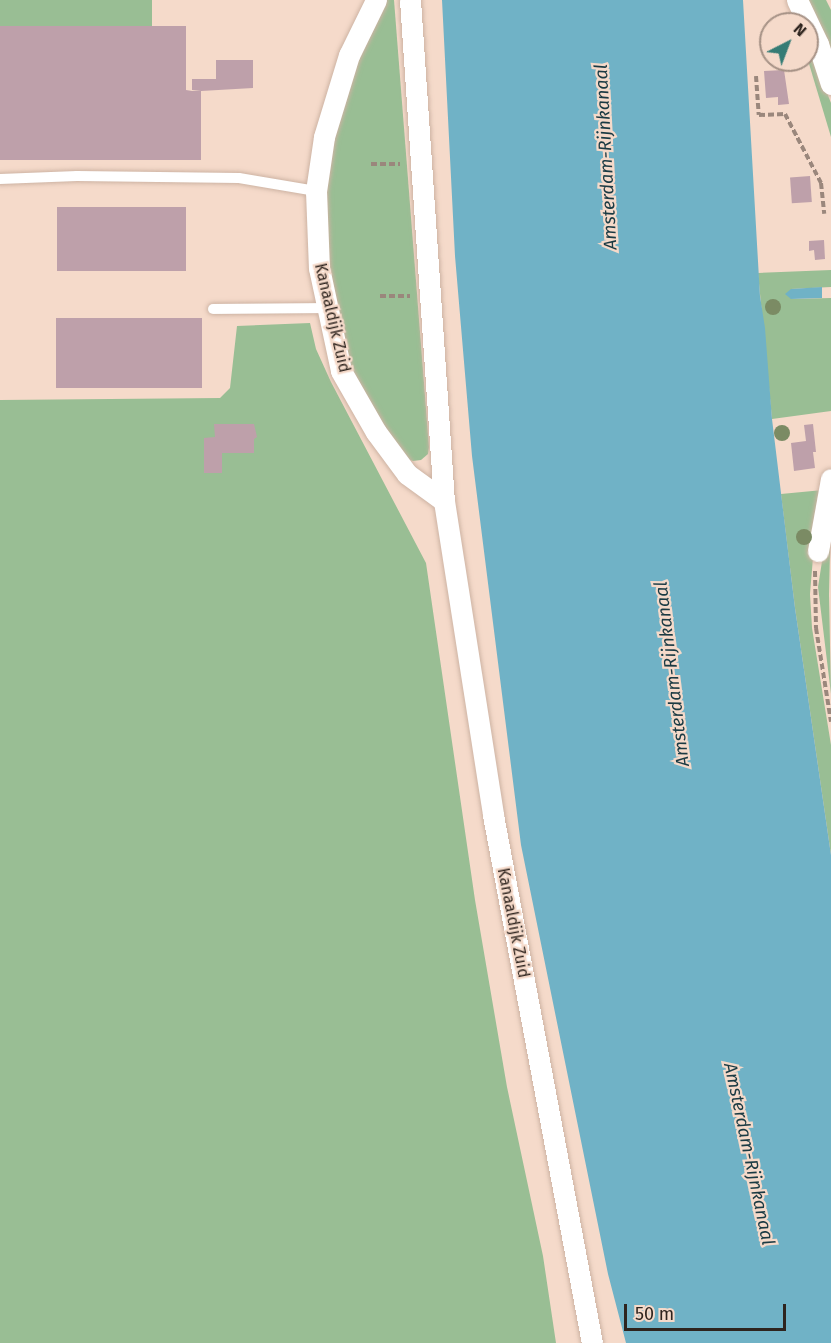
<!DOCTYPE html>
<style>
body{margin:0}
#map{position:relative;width:831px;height:1343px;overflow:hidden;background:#f5daca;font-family:"Fira Sans",sans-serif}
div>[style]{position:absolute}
.green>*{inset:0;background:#99be94;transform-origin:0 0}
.water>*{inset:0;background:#70b2c6}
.building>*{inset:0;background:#bea0aa;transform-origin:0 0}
.path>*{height:4px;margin-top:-2px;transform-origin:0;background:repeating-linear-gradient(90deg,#9a877c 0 6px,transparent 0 9px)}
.roads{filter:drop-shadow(0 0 2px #cdb3a3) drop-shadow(0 0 2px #cdb3a3)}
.lane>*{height:10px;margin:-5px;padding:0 5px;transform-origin:5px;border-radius:5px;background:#fff}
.street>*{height:21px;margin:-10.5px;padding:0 10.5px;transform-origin:10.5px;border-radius:10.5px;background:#fff}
.trees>*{width:16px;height:16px;margin:-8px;border-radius:50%;background:#7b8b64}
span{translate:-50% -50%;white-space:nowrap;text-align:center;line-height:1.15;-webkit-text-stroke:4.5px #f5daca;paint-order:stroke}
.street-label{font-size:16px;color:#2e241e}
.water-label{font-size:18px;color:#1a3a43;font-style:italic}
.north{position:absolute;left:759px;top:12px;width:60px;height:60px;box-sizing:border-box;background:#f5daca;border:2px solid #a59185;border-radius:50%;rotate:42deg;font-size:16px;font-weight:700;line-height:24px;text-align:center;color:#2e241e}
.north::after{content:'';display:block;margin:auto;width:21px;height:27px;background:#357c75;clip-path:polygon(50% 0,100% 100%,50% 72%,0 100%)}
.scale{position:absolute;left:624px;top:1304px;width:162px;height:27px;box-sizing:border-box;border:3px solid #2e241e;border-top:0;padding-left:8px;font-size:18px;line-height:21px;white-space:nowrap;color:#2e241e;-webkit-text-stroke:4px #f5daca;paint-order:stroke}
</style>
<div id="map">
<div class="green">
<i style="left:0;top:0;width:152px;height:57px"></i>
<i style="clip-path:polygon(385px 0,394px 0,429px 447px,428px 454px,421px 460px,413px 461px,399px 456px,345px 356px,320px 212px,327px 152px,354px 68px)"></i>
<i style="clip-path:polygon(804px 0,826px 0,831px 10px,831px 62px)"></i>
<i style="clip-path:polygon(807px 42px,831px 103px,831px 137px,807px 57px)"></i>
<i style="clip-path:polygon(831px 270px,831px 287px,791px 289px,791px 299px,831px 298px,831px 411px,772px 419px,758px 273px)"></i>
<i style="clip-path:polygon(310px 323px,316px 349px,331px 382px,426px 563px,475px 900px,507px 1087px,543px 1256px,556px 1343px,0 1343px,0 400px,220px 398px,230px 388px,237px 326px)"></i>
<i style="clip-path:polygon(823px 490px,815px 533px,810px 594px,812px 628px,831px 745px,831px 855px,795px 608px,781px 494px)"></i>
<i style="clip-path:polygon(831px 504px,829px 595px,831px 694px,818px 587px)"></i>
</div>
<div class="water">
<i style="clip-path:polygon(442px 0,743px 0,760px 296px,765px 328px,772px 419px,795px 608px,831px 855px,831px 1343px,626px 1343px,608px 1274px,521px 845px,472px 456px,455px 256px)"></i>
<i style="clip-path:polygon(822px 287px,822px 298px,791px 299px,785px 294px,791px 289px)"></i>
</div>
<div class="building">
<i style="clip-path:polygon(0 26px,186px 26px,186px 90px,192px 91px,201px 91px,192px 90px,192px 79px,216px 79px,216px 60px,253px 60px,253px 88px,201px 91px,201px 160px,0 160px)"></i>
<i style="clip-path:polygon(784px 70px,789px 104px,778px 105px,778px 97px,766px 98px,764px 71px)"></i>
<i style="left:810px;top:176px;width:26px;height:20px;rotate:86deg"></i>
<i style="left:57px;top:207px;width:129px;height:64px"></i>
<i style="clip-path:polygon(824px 240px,825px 259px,815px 260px,814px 250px,809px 251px,809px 241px)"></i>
<i style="left:56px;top:318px;width:146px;height:70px"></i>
<i style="clip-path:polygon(214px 424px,254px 424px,257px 437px,254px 439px,254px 453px,222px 453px,222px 473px,204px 473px,204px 438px,215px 437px)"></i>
<i style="clip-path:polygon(813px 424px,816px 452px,813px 452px,815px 468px,794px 471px,791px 443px,806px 441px,804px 425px)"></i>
</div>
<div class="path">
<i style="left:756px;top:76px;width:39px;rotate:86deg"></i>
<i style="left:759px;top:115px;width:26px;rotate:-2deg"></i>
<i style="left:785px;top:114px;width:78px;rotate:62.4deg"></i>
<i style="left:821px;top:183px;width:31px;rotate:84deg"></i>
<i style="left:371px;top:164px;width:29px"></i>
<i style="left:380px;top:296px;width:30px"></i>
<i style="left:815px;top:571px;width:57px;rotate:89deg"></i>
<i style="left:816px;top:628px;width:95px;rotate:80.9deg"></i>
</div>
<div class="roads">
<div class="lane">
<i style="left:0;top:179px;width:77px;rotate:-2.2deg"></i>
<i style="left:77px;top:176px;width:162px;rotate:0.7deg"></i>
<i style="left:239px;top:178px;width:78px;rotate:9.6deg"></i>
<i style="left:213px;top:309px;width:115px;rotate:-0.5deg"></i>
</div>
<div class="street">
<i style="left:376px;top:0;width:61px;rotate:116.1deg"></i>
<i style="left:349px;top:55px;width:86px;rotate:107deg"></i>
<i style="left:324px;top:137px;width:55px;rotate:98.4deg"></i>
<i style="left:316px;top:191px;width:77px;rotate:87.8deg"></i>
<i style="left:319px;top:268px;width:105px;rotate:77.9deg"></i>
<i style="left:341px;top:371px;width:70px;rotate:60.2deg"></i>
<i style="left:376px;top:432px;width:52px;rotate:53.6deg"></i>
<i style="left:407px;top:474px;width:46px;rotate:36.1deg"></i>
<i style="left:410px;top:0;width:502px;rotate:86.12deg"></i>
<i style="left:444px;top:501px;width:318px;rotate:81.1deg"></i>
<i style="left:493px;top:815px;width:537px;rotate:79.38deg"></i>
<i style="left:797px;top:0;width:49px;rotate:64.5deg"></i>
<i style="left:818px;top:44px;width:42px;rotate:72deg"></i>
<i style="left:818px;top:551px;width:73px;rotate:-79.8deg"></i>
</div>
</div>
<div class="trees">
<i style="left:773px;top:307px"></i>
<i style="left:782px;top:433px"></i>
<i style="left:804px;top:537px"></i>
</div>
<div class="street-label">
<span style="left:332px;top:318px;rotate:77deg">Kanaaldijk Zuid</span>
<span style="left:513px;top:923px;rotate:79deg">Kanaaldijk Zuid</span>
</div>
<div class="water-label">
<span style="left:606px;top:157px;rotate:-93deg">Amsterdam-Rijnkanaal</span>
<span style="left:672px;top:674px;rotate:-97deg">Amsterdam-Rijnkanaal</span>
<span style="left:749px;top:1154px;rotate:78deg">Amsterdam-Rijnkanaal</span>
</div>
<div class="north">N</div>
<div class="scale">50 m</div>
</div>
